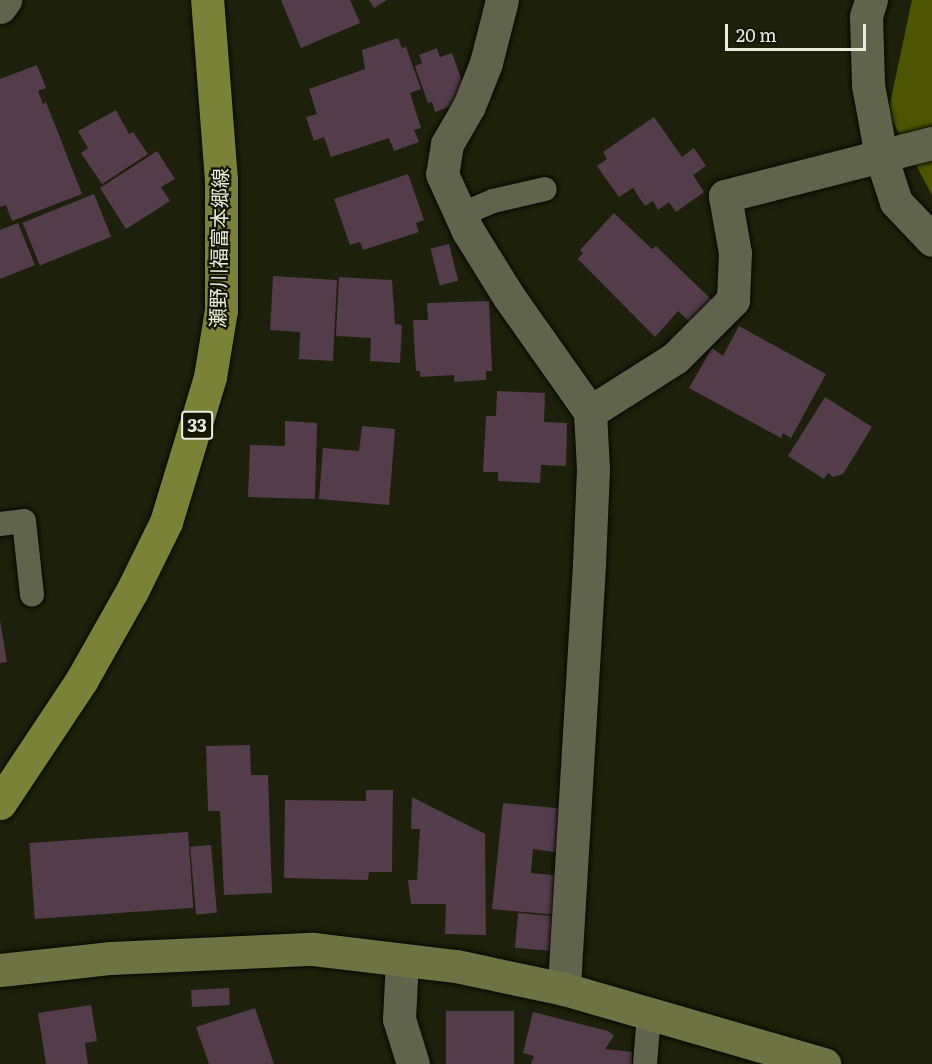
<!DOCTYPE html>
<meta charset="utf-8">
<style>
body{margin:0}
#map{position:relative;width:932px;height:1064px;overflow:hidden;background:#1d200a;font-family:Literata,"Noto Sans JP",serif}
div>[style]{position:absolute}
.forest>*{inset:0;background:#4e5502}
.building>*{inset:0;background:#533d4b;transform-origin:0 0}
.roads{filter:drop-shadow(0 0 2px #080900) drop-shadow(0 0 2px #080900)}
.lane>*{height:24px;margin:-12px;padding:0 12px;transform-origin:12px;border-radius:12px;background:#60644c}
.street>*{height:33px;margin:-16.5px;padding:0 16.5px;transform-origin:16.5px;border-radius:16.5px;background:#60644c}
.secondary>*{height:33px;margin:-16.5px;padding:0 16.5px;transform-origin:16.5px;border-radius:16.5px;background:#6d7342}
.primary>*{height:33px;margin:-16.5px;padding:0 16.5px;transform-origin:16.5px;border-radius:16.5px;background:#7a8238}
span{translate:-50% -50%;white-space:nowrap;text-align:center;line-height:1.15;-webkit-text-stroke:4.5px #141603;paint-order:stroke}
.shield-label span{padding:2px 4px;background:#141603;border:2px solid;border-radius:4px;-webkit-text-stroke-width:0}
.shield-label{font-size:18px;color:#eaecde;font-weight:700}
.street-label{font-size:20px;color:#eaecde}
.scale{position:absolute;left:725px;top:24px;width:141px;height:27px;box-sizing:border-box;border:3px solid #eaecde;border-top:0;padding-left:8px;font-size:18px;line-height:21px;white-space:nowrap;color:#eaecde;-webkit-text-stroke:4px #141603;paint-order:stroke}
</style>
<div id="map">
<div class="forest">
<i style="clip-path:polygon(912px 0,932px 0,932px 195px,888px 113px)"></i>
</div>
<div class="building">
<i style="clip-path:polygon(281px 0,350px 0,360px 23px,301px 48px)"></i>
<i style="clip-path:polygon(369px 0,387px 0,374px 8px)"></i>
<i style="clip-path:polygon(398px 38px,402px 48px,406px 47px,421px 89px,410px 93px,421px 128px,414px 130px,419px 142px,394px 151px,389px 138px,331px 157px,324px 137px,314px 141px,306px 117px,317px 114px,309px 89px,365px 69px,362px 50px)"></i>
<i style="clip-path:polygon(437px 48px,440px 57px,452px 53px,466px 92px,459px 103px,435px 112px,432px 102px,428px 103px,415px 66px,422px 63px,419px 55px)"></i>
<i style="clip-path:polygon(37px 65px,46px 88px,38px 91px,43px 104px,46px 102px,82px 194px,12px 221px,6px 205px,0 207px,0 79px)"></i>
<i style="clip-path:polygon(116px 110px,129px 134px,133px 132px,148px 154px,102px 184px,81px 153px,88px 148px,78px 131px)"></i>
<i style="clip-path:polygon(654px 117px,682px 157px,694px 148px,706px 166px,693px 175px,704px 192px,676px 212px,669px 202px,658px 210px,653px 201px,645px 206px,633px 188px,619px 197px,597px 166px,607px 159px,603px 152px)"></i>
<i style="clip-path:polygon(157px 151px,175px 179px,161px 187px,170px 201px,126px 229px,100px 188px)"></i>
<i style="clip-path:polygon(408px 174px,424px 220px,416px 223px,419px 232px,363px 250px,360px 242px,350px 245px,334px 199px)"></i>
<i style="left:94px;top:194px;width:46px;height:77px;rotate:68deg"></i>
<i style="clip-path:polygon(614px 213px,652px 249px,656px 246px,715px 303px,694px 326px,678px 311px,655px 337px,578px 259px,583px 253px,580px 250px)"></i>
<i style="clip-path:polygon(18px 223px,35px 265px,0 279px,0 230px)"></i>
<i style="left:449px;top:244px;width:38px;height:19px;rotate:76deg"></i>
<i style="clip-path:polygon(273px 276px,337px 280px,333px 361px,299px 359px,300px 332px,270px 330px)"></i>
<i style="clip-path:polygon(339px 277px,392px 280px,395px 324px,402px 325px,400px 363px,370px 361px,371px 338px,336px 336px)"></i>
<i style="clip-path:polygon(489px 301px,492px 371px,486px 371px,486px 380px,454px 382px,454px 375px,420px 377px,420px 371px,416px 371px,413px 320px,428px 320px,427px 303px)"></i>
<i style="clip-path:polygon(739px 326px,826px 374px,791px 438px,783px 433px,781px 438px,689px 388px,712px 348px,723px 356px)"></i>
<i style="clip-path:polygon(497px 391px,545px 393px,544px 422px,567px 423px,566px 466px,541px 465px,540px 483px,498px 481px,498px 472px,483px 472px,486px 416px,496px 416px)"></i>
<i style="clip-path:polygon(825px 397px,872px 427px,843px 474px,833px 477px,828px 473px,824px 479px,788px 456px)"></i>
<i style="clip-path:polygon(285px 421px,317px 423px,315px 499px,248px 497px,250px 445px,285px 446px)"></i>
<i style="clip-path:polygon(362px 426px,395px 429px,389px 505px,319px 499px,323px 448px,359px 451px)"></i>
<i style="clip-path:polygon(0 620px,7px 662px,0 663px)"></i>
<i style="clip-path:polygon(250px 745px,251px 775px,268px 775px,272px 893px,224px 895px,220px 811px,208px 811px,206px 746px)"></i>
<i style="clip-path:polygon(366px 790px,393px 790px,392px 872px,369px 872px,368px 880px,284px 878px,285px 800px,366px 801px)"></i>
<i style="clip-path:polygon(412px 797px,485px 834px,486px 935px,445px 934px,446px 904px,411px 904px,408px 880px,417px 880px,420px 829px,411px 829px)"></i>
<i style="clip-path:polygon(503px 803px,566px 809px,561px 853px,533px 849px,531px 873px,562px 876px,558px 915px,492px 909px)"></i>
<i style="left:188px;top:832px;width:76px;height:159px;rotate:86deg"></i>
<i style="left:211px;top:845px;width:68px;height:21px;rotate:85deg"></i>
<i style="left:518px;top:913px;width:37px;height:35px;rotate:5deg"></i>
<i style="left:229px;top:988px;width:17px;height:38px;rotate:87deg"></i>
<i style="clip-path:polygon(91px 1005px,97px 1041px,85px 1043px,88px 1064px,46px 1064px,38px 1013px)"></i>
<i style="clip-path:polygon(255px 1008px,274px 1064px,209px 1064px,196px 1027px)"></i>
<i style="left:446px;top:1011px;width:68px;height:53px"></i>
<i style="clip-path:polygon(533px 1012px,608px 1031px,614px 1036px,605px 1049px,632px 1052px,632px 1064px,531px 1064px,534px 1056px,523px 1053px)"></i>
</div>
<div class="roads">
<div class="lane">
<i style="left:460px;top:215px;width:36px;rotate:-23deg"></i>
<i style="left:493px;top:201px;width:53px;rotate:-13deg"></i>
<i style="left:0;top:524px;width:24px;rotate:-7deg"></i>
<i style="left:24px;top:521px;width:74px;rotate:83.8deg"></i>
<i style="left:645px;top:1064px;width:50px;rotate:-85.4deg"></i>
</div>
<div class="street">
<i style="left:502px;top:0;width:65px;rotate:104.3deg"></i>
<i style="left:486px;top:63px;width:46px;rotate:111.6deg"></i>
<i style="left:469px;top:106px;width:44px;rotate:120.1deg"></i>
<i style="left:447px;top:144px;width:30px;rotate:99deg"></i>
<i style="left:442px;top:174px;width:63px;rotate:65.5deg"></i>
<i style="left:468px;top:231px;width:78px;rotate:58.2deg"></i>
<i style="left:509px;top:297px;width:141px;rotate:54.8deg"></i>
<i style="left:590px;top:412px;width:57px;rotate:87deg"></i>
<i style="left:593px;top:469px;width:96px;rotate:92.4deg"></i>
<i style="left:589px;top:565px;width:425px;rotate:93.4deg"></i>
<i style="left:871px;top:0;width:17px;rotate:107deg"></i>
<i style="left:866px;top:16px;width:69px;rotate:88.3deg"></i>
<i style="left:868px;top:85px;width:72px;rotate:79.6deg"></i>
<i style="left:881px;top:156px;width:48px;rotate:71.9deg"></i>
<i style="left:896px;top:202px;width:52px;rotate:46.5deg"></i>
<i style="left:0;top:7px;width:9px;rotate:-54deg"></i>
<i style="left:590px;top:412px;width:101px;rotate:-32.4deg"></i>
<i style="left:675px;top:358px;width:82px;rotate:-45deg"></i>
<i style="left:733px;top:300px;width:47px;rotate:-87.6deg"></i>
<i style="left:735px;top:253px;width:58px;rotate:-100deg"></i>
<i style="left:725px;top:196px;width:214px;rotate:-14.4deg"></i>
<i style="left:402px;top:960px;width:59px;rotate:92.9deg"></i>
<i style="left:399px;top:1019px;width:47px;rotate:72.7deg"></i>
</div>
<div class="secondary">
<i style="left:0;top:970px;width:112px;rotate:-6.2deg"></i>
<i style="left:111px;top:958px;width:202px;rotate:-2.6deg"></i>
<i style="left:313px;top:949px;width:144px;rotate:6.8deg"></i>
<i style="left:456px;top:966px;width:110px;rotate:12deg"></i>
<i style="left:564px;top:989px;width:271px;rotate:16.1deg"></i>
</div>
<div class="primary">
<i style="left:0;top:803px;width:146px;rotate:-56.4deg"></i>
<i style="left:81px;top:681px;width:103px;rotate:-60.5deg"></i>
<i style="left:132px;top:591px;width:77px;rotate:-63.8deg"></i>
<i style="left:166px;top:522px;width:152px;rotate:-73.1deg"></i>
<i style="left:210px;top:377px;width:68px;rotate:-80.7deg"></i>
<i style="left:221px;top:310px;width:130px;rotate:-90deg"></i>
<i style="left:221px;top:180px;width:181px;rotate:-94.4deg"></i>
</div>
</div>
<div class="shield-label">
<span style="left:197px;top:425px">33</span>
</div>
<div class="street-label">
<span style="left:218px;top:248px;rotate:-89deg">瀬野川福富本郷線</span>
</div>
<div class="scale">20 m</div>
</div>
